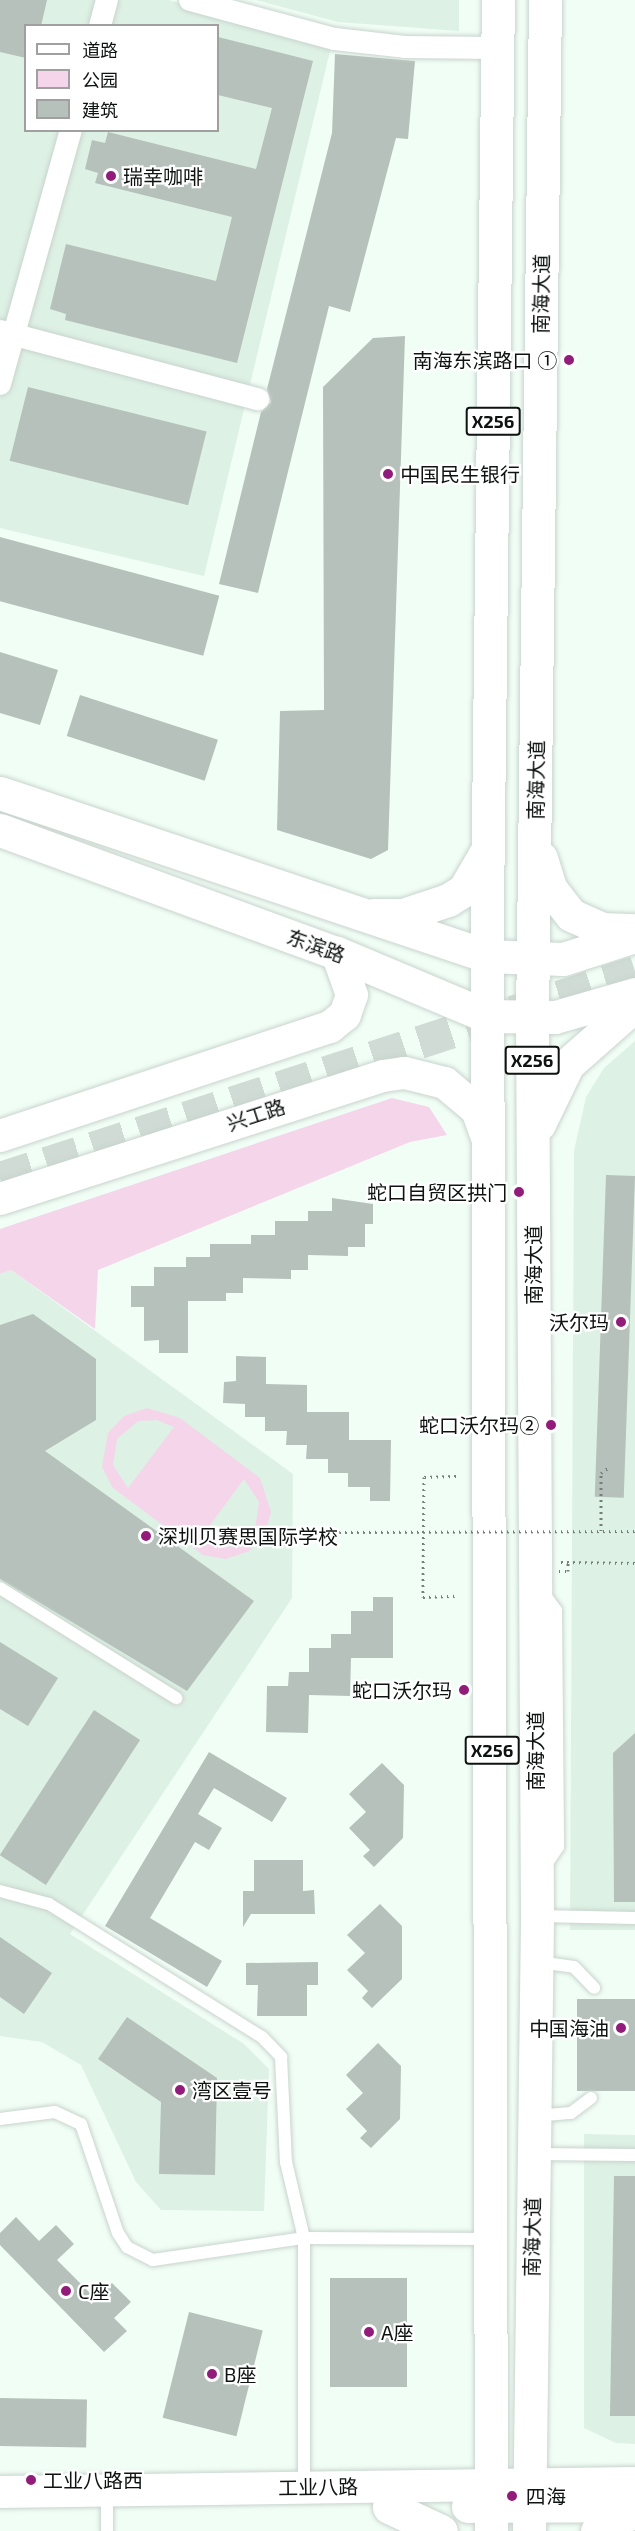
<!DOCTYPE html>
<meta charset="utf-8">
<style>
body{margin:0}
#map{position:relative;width:635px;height:2531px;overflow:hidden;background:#f1fef6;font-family:"Exo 2","Noto Sans SC",sans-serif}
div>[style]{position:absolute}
.built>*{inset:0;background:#def1e5}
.green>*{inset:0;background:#f4d5ea}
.building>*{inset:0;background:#b5c1ba;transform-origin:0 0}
.highway-tunnel>*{height:33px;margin-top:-16.5px;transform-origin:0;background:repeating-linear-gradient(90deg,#cfdbd4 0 33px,transparent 0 49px)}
.path>*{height:3px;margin-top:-1.5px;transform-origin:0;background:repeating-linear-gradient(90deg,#777f7a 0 1.5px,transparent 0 6px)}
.roads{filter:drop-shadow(0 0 2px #c8d4cd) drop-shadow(0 0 2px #c8d4cd)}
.lane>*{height:12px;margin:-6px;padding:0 6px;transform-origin:6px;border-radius:6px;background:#fff}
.street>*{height:22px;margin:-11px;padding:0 11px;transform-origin:11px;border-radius:11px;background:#fff}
.secondary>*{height:32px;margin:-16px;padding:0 16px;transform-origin:16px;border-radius:16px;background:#fff}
.primary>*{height:33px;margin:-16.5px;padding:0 16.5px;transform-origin:16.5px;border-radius:16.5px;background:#fff}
.path-bridge>*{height:3px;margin-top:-1.5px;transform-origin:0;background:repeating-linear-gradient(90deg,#777f7a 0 1.5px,transparent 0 6px)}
.dots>*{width:16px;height:16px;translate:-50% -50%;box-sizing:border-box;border:3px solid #fff;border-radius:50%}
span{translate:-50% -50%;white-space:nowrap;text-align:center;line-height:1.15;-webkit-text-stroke:4.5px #fff;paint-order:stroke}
.shield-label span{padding:2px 4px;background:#fff;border:2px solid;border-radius:4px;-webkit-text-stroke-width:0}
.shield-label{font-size:18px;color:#0e1210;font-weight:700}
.poi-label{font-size:20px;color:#0e1210}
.left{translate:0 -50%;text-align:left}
.right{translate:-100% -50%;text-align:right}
.street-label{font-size:20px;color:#0e1210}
.legend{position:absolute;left:24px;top:24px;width:195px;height:108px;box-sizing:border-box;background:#fff;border:2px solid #9fa09f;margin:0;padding:8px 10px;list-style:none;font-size:18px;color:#0e1210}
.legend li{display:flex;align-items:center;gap:12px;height:30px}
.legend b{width:30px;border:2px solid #9fa09f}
</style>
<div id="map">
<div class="built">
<i style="clip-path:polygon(evenodd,0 0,169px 0,331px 47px,204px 576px,0 528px,0 0,26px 26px,218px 26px,218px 130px,26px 130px,26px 26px)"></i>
<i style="clip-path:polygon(256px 0,459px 0,459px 31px,338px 22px)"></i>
<i style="clip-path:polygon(635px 1041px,635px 1930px,570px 1930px,574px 1151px,586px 1097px,604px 1068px)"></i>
<i style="clip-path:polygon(11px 1270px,293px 1474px,292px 1598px,70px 1934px,244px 2044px,269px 2069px,264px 2211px,161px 2210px,136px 2182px,81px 2065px,42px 2042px,0 2036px,0 1274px)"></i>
<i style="clip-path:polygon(584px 2134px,635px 2135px,635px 2444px,616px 2443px,584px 2428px)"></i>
</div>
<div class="green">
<i style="clip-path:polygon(392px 1098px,429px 1107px,447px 1135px,410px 1142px,98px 1270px,95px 1329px,11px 1270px,0 1274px,0 1229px)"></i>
<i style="clip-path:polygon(evenodd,147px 1408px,180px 1418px,260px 1478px,271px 1512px,265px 1534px,249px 1551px,226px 1559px,203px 1555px,113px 1488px,102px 1467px,108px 1433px,124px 1416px,147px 1408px,157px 1420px,174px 1427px,128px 1488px,113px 1465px,117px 1439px,138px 1421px,157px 1420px,147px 1408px,244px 1479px,259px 1502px,255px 1529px,243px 1542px,225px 1548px,199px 1540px,244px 1479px)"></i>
</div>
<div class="building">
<i style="clip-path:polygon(0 0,47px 0,41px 26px,26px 26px,26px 58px,0 52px)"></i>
<i style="clip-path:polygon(218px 37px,313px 61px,237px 363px,65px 320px,66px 314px,50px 309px,66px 244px,216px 281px,232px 217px,95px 183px,98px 173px,85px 169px,92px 140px,105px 143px,108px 132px,256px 169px,272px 108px,218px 95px)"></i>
<i style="clip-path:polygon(335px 54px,415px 61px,408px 139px,396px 138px,350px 312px,329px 306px,258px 593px,219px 584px,261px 412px,271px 402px,267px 389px,332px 133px)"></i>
<i style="clip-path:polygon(405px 336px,388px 850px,371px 859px,277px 830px,280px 711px,324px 710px,323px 387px,373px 338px)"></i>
<i style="left:28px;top:387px;width:184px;height:76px;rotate:14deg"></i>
<i style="left:0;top:537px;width:227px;height:62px;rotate:15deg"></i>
<i style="clip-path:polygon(0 652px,58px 670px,40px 725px,0 713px)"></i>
<i style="left:80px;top:695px;width:145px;height:43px;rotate:18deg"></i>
<i style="left:606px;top:1175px;width:29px;height:322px;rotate:2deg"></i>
<i style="clip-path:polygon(332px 1198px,373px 1204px,373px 1224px,365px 1224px,365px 1247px,348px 1247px,348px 1256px,308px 1255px,308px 1270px,291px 1270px,291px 1279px,243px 1278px,243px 1293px,226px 1293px,226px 1301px,188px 1301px,188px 1353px,159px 1353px,159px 1340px,144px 1341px,144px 1307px,131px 1307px,131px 1286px,154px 1286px,154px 1267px,186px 1267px,186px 1257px,210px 1257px,210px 1244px,251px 1244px,251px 1235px,275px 1235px,275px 1221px,308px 1221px,308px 1211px,332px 1211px)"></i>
<i style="clip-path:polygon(33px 1314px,96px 1359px,96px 1420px,45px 1451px,254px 1601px,187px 1691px,0 1579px,0 1325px)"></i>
<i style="clip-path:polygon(236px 1356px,266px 1357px,266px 1384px,307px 1385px,307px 1412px,349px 1412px,349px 1440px,391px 1440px,390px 1501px,370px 1501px,370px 1487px,348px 1487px,348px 1473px,328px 1473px,328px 1459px,306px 1459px,307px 1445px,286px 1445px,287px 1431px,265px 1431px,265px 1417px,245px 1417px,245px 1404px,223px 1403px,224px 1382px,236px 1381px)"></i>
<i style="clip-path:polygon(373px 1597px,393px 1597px,393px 1658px,351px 1658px,350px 1696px,309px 1695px,308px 1733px,266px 1732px,267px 1686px,288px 1686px,289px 1672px,309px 1672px,309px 1648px,331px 1648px,331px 1634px,351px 1634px,351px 1611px,373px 1611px)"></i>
<i style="clip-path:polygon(0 1642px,58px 1678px,28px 1726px,0 1709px)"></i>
<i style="left:94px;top:1710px;width:55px;height:173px;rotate:33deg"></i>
<i style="clip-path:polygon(635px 1733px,635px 1902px,614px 1902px,613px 1753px)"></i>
<i style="clip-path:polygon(209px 1752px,287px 1798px,272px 1822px,214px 1788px,198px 1814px,222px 1828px,209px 1850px,195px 1842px,150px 1918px,222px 1961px,207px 1987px,105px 1926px)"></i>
<i style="clip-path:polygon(382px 1763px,404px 1785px,403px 1838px,374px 1867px,363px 1856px,370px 1850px,349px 1828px,366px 1812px,349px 1794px)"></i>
<i style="clip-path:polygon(254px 1860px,303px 1860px,303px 1891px,314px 1890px,315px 1914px,251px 1914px,243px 1927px,243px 1891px,254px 1891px)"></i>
<i style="clip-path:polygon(380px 1904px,402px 1926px,402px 1979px,372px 2008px,362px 1998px,368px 1991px,347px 1970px,365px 1953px,347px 1935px)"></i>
<i style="clip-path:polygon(0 1937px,52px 1973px,24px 2014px,0 1997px)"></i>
<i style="clip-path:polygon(318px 1962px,318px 1985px,307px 1985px,307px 2016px,257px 2016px,258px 1985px,246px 1985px,246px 1963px)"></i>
<i style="left:577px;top:1999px;width:58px;height:92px"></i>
<i style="clip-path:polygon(127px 2017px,217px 2078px,215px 2175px,159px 2174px,161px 2102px,98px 2059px)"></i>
<i style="clip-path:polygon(378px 2043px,401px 2066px,400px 2119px,371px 2148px,360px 2138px,367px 2131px,346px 2109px,363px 2093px,346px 2075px)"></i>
<i style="clip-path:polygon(614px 2176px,635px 2176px,635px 2416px,610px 2416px)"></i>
<i style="clip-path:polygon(16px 2217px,39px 2241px,56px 2225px,74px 2244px,57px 2260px,96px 2299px,112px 2283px,131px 2302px,114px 2318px,127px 2331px,104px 2352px,0 2245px,0 2233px)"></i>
<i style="left:330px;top:2278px;width:77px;height:109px"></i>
<i style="left:189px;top:2312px;width:76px;height:109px;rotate:14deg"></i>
<i style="left:0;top:2398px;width:87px;height:48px;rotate:1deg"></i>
</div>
<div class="highway-tunnel">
<i style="left:0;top:1178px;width:668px;rotate:-17.97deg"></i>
</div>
<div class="path">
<i style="left:456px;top:1476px;width:32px;rotate:178deg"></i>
<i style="left:424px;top:1477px;width:120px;rotate:90.5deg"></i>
<i style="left:423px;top:1597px;width:33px;rotate:-2deg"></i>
<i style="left:601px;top:1531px;width:58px;rotate:-90deg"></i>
<i style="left:601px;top:1473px;width:9px;rotate:-36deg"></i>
<i style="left:561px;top:1562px;width:74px;rotate:0.8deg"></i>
<i style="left:559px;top:1571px;width:9px"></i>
<i style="left:568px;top:1571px;width:9px;rotate:-90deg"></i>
</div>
<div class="roads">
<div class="lane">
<i style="left:0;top:1588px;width:208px;rotate:32deg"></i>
<i style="left:542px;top:1591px;width:24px;rotate:54deg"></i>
<i style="left:556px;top:1610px;width:237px;rotate:89.5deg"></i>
<i style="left:558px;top:1847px;width:25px;rotate:124deg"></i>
<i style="left:0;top:1891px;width:51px;rotate:14.9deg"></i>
<i style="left:49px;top:1904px;width:251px;rotate:32deg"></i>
<i style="left:262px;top:2037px;width:28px;rotate:46deg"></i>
<i style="left:281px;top:2057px;width:105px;rotate:87.3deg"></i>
<i style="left:286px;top:2162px;width:78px;rotate:76.7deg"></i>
<i style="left:304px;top:2238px;width:249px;rotate:90deg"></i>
<i style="left:537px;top:1916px;width:98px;rotate:1.2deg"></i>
<i style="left:539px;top:1962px;width:35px;rotate:8deg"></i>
<i style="left:574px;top:1967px;width:29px;rotate:46deg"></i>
<i style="left:535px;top:2116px;width:36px;rotate:-5deg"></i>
<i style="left:571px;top:2113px;width:25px;rotate:-37deg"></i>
<i style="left:0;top:2119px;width:55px;rotate:-7.3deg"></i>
<i style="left:55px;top:2112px;width:29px;rotate:25deg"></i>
<i style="left:81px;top:2124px;width:115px;rotate:71.3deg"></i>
<i style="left:118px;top:2233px;width:17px;rotate:57deg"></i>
<i style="left:127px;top:2247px;width:29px;rotate:27deg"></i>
<i style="left:153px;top:2260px;width:153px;rotate:-8.3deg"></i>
<i style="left:304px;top:2238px;width:185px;rotate:0.3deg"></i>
<i style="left:534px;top:2154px;width:101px;rotate:0.6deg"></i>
<i style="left:107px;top:2531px;width:40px;rotate:-90deg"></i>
</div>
<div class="street">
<i style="left:190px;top:0;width:150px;rotate:15.1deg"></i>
<i style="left:335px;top:39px;width:70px;rotate:6.5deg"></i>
<i style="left:405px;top:47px;width:92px;rotate:0.6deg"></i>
<i style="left:100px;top:26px;width:27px;rotate:-75deg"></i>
<i style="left:0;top:331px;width:267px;rotate:14.8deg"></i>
<i style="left:0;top:384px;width:264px;rotate:-74.4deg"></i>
</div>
<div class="secondary">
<i style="left:0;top:1136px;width:348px;rotate:-18.3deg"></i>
<i style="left:330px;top:1027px;width:19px;rotate:-39deg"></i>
<i style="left:345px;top:1015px;width:21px;rotate:-71deg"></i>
<i style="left:352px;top:995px;width:45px;rotate:-109.7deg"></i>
<i style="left:0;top:1199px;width:402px;rotate:-17.8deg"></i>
<i style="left:383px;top:1076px;width:22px;rotate:-8deg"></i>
<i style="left:405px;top:1073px;width:41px;rotate:14deg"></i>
<i style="left:445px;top:1083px;width:42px;rotate:40.2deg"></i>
<i style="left:477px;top:1110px;width:30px;rotate:70deg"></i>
<i style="left:0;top:2492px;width:635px;rotate:-0.81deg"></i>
<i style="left:468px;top:2507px;width:167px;rotate:-0.3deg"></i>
</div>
<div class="primary">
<i style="left:0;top:793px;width:514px;rotate:18.51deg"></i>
<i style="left:487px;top:956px;width:76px;rotate:2.3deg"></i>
<i style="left:563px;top:959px;width:76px;rotate:-17.7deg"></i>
<i style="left:0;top:830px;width:359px;rotate:20.1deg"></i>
<i style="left:337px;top:953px;width:163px;rotate:22.8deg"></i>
<i style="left:487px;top:1016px;width:68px;rotate:0.8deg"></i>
<i style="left:555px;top:1017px;width:83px;rotate:-16deg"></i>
<i style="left:541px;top:858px;width:31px;rotate:73deg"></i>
<i style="left:550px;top:888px;width:34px;rotate:52deg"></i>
<i style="left:571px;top:915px;width:35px;rotate:24deg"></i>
<i style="left:603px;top:929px;width:32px;rotate:2deg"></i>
<i style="left:374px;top:915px;width:29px"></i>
<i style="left:403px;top:915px;width:47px;rotate:-18.4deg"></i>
<i style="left:448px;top:900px;width:19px;rotate:-32deg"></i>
<i style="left:464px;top:890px;width:44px;rotate:-59.9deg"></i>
<i style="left:539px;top:1124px;width:67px;rotate:-64.2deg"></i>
<i style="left:568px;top:1064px;width:89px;rotate:-41.4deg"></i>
<i style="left:389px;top:2507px;width:57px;rotate:24.8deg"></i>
<i style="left:491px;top:2531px;width:1624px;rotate:-90.14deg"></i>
<i style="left:487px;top:907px;width:907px;rotate:-89.31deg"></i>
<i style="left:529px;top:2531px;width:615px;rotate:-89.25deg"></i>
<i style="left:537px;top:1916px;width:896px;rotate:-90.32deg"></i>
<i style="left:532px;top:1020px;width:1020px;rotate:-89.27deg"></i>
<i style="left:597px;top:2531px;width:43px;rotate:-28.9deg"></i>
</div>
</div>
<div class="path-bridge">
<i style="left:333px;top:1532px;width:302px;rotate:-0.2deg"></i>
</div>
<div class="dots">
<i style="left:111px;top:176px;background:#911c7a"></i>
<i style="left:569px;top:360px;background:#911c7a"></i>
<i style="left:388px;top:474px;background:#911c7a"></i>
<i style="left:519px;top:1192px;background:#911c7a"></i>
<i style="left:621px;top:1322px;background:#911c7a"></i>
<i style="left:551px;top:1425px;background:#911c7a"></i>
<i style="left:146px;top:1536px;background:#911c7a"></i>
<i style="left:464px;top:1690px;background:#911c7a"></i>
<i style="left:621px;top:2028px;background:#911c7a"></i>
<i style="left:180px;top:2090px;background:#911c7a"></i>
<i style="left:66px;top:2291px;background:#911c7a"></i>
<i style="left:369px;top:2332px;background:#911c7a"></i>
<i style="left:212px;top:2374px;background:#911c7a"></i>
<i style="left:31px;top:2480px;background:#911c7a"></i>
<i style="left:512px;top:2496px;background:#911c7a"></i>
</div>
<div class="shield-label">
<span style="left:493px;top:421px">X256</span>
<span style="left:532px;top:1060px">X256</span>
<span style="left:492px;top:1750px">X256</span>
</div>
<div class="poi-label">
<span class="left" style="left:123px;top:176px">瑞幸咖啡</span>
<span class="right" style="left:557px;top:360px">南海东滨路口 ①</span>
<span class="left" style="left:400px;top:474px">中国民生银行</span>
<span class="right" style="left:507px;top:1192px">蛇口自贸区拱门</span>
<span class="right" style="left:609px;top:1322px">沃尔玛</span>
<span class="right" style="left:539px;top:1425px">蛇口沃尔玛②</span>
<span class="left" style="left:158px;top:1536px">深圳贝赛思国际学校</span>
<span class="right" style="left:452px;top:1690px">蛇口沃尔玛</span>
<span class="right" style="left:609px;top:2028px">中国海油</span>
<span class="left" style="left:192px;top:2090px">湾区壹号</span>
<span class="left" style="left:78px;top:2291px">C座</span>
<span class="left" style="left:381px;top:2332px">A座</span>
<span class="left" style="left:224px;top:2374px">B座</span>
<span class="left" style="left:43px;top:2480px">工业八路西</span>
<span class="left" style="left:526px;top:2496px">四海</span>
</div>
<div class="street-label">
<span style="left:541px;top:294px;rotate:-89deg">南海大道</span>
<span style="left:536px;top:780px;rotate:-89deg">南海大道</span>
<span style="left:316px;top:946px;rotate:20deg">东滨路</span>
<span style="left:256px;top:1115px;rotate:-18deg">兴工路</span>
<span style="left:533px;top:1265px;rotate:-90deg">南海大道</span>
<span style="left:535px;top:1751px;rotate:-90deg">南海大道</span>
<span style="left:532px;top:2237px;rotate:-89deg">南海大道</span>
<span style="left:318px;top:2487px;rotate:-1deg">工业八路</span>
</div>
<ul class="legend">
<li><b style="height:8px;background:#fff"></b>道路</li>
<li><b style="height:16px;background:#f4d5ea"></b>公园</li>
<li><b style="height:16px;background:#b5c1ba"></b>建筑</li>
</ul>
</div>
